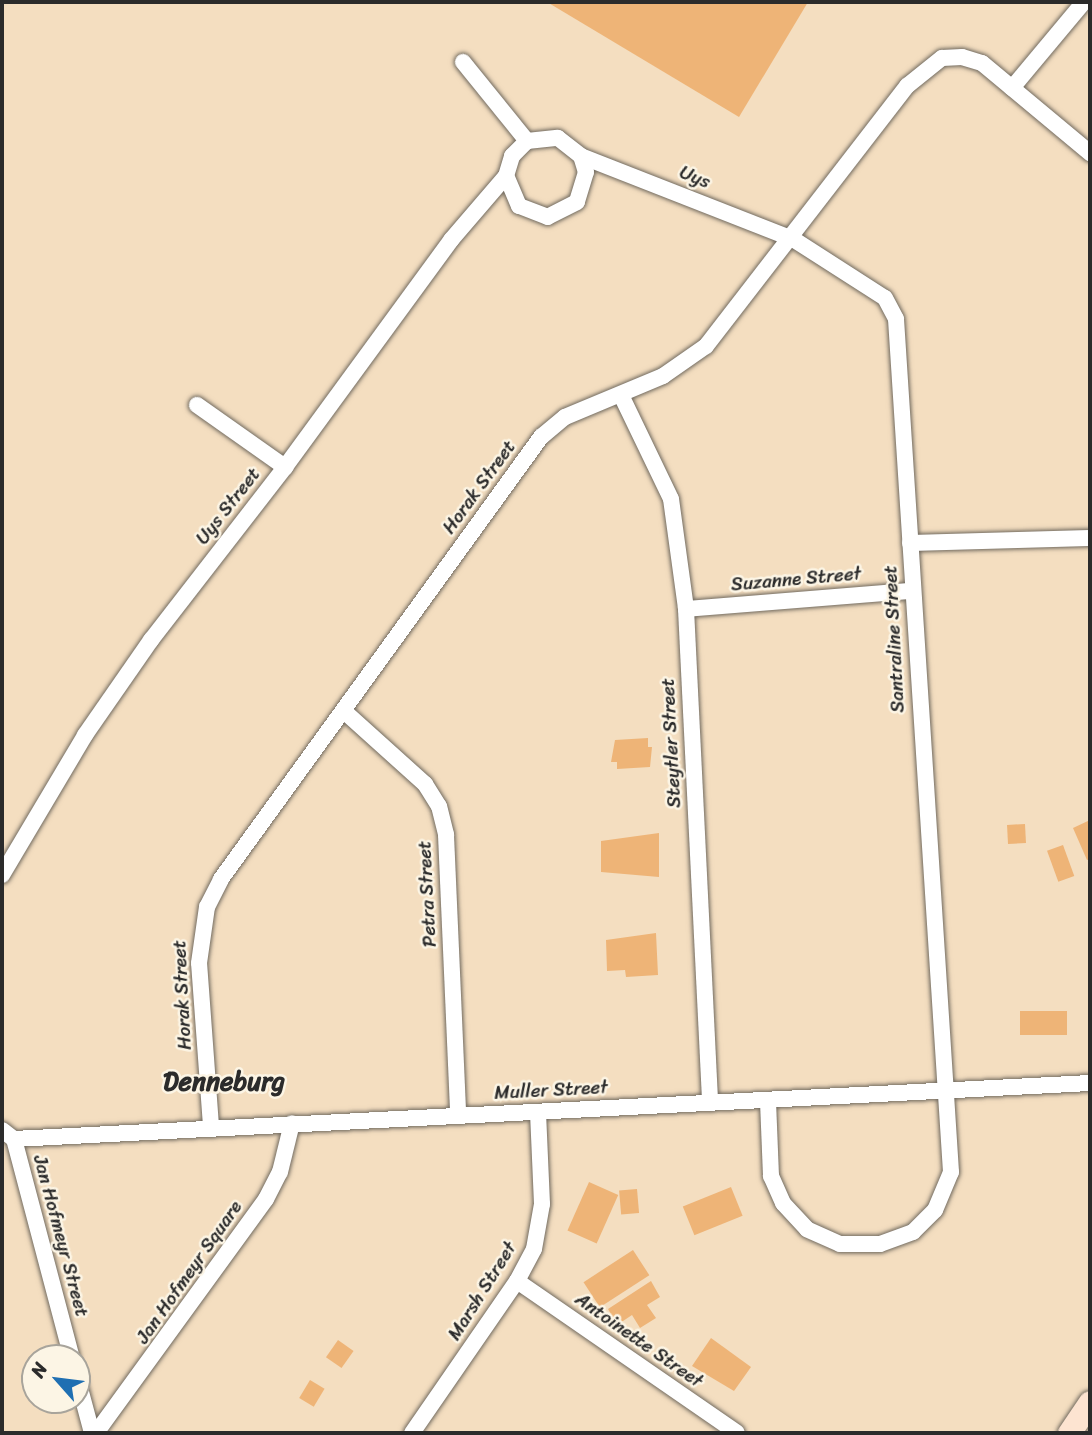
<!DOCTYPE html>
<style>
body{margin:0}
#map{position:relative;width:1092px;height:1435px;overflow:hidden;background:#f4dec0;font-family:Sriracha,sans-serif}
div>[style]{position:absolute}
.building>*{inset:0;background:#eeb477;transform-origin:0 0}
.roads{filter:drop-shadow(0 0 2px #716a5f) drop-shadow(0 0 2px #716a5f)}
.street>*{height:16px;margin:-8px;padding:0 8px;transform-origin:8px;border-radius:8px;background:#fff}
.secondary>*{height:23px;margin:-11.5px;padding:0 11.5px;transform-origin:11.5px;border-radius:11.5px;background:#fde4d1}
span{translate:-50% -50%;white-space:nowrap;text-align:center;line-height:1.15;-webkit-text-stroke:5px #fcf5e5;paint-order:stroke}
.street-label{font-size:19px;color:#2b2b2b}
.district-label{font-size:26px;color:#2b2b2b;font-weight:700}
.frame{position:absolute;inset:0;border:4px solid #2b2b2b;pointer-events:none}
.north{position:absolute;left:21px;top:1344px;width:70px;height:70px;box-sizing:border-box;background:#fcf5e5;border:2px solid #a8a49b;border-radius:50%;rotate:298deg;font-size:19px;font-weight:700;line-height:28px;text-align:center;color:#2b2b2b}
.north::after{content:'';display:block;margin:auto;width:24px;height:32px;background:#1f6fb2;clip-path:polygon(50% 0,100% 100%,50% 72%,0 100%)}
</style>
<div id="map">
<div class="building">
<i style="clip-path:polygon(547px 2px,808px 2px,739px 117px)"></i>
<i style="clip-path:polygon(648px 738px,648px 747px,652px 747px,650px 767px,617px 769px,617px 762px,611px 762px,615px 740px)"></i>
<i style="clip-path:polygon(1090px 820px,1090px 859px,1087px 860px,1073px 828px)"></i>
<i style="left:1025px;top:824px;width:19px;height:18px;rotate:87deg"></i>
<i style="clip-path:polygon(659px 833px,659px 877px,601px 872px,601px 841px)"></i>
<i style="left:1063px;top:845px;width:33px;height:17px;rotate:70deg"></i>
<i style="clip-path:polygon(656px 933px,658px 975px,626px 977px,625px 970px,607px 971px,606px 940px)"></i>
<i style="left:1067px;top:1011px;width:24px;height:47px;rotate:90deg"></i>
<i style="left:589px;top:1182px;width:32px;height:53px;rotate:24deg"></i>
<i style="left:731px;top:1187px;width:31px;height:52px;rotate:68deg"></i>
<i style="left:637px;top:1189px;width:24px;height:18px;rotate:85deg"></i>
<i style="left:633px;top:1250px;width:30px;height:59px;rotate:57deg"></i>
<i style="clip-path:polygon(651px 1281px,660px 1297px,647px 1305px,656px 1318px,640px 1328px,632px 1315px,617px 1325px,608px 1309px)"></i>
<i style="clip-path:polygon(711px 1338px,751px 1367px,734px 1391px,692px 1366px)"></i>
<i style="left:338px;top:1340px;width:19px;height:21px;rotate:35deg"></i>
<i style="left:310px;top:1380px;width:17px;height:21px;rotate:31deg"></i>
</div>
<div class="roads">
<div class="street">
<i style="left:463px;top:62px;width:102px;rotate:51deg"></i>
<i style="left:1012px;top:88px;width:112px;rotate:-50.1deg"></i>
<i style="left:581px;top:156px;width:228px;rotate:21.4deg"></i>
<i style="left:793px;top:239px;width:109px;rotate:32.7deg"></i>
<i style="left:885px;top:298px;width:24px;rotate:62deg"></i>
<i style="left:896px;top:319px;width:855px;rotate:86.31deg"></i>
<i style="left:951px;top:1172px;width:41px;rotate:112.8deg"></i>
<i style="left:935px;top:1210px;width:31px;rotate:135deg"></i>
<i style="left:913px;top:1232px;width:35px;rotate:160deg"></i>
<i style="left:880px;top:1244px;width:40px;rotate:180deg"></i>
<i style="left:840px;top:1244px;width:36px;rotate:-156deg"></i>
<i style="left:807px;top:1229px;width:35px;rotate:-133deg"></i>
<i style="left:783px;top:1203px;width:30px;rotate:-114deg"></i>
<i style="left:771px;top:1176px;width:76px;rotate:-92.3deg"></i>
<i style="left:621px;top:395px;width:115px;rotate:64.3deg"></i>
<i style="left:671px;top:499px;width:111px;rotate:82.2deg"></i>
<i style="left:686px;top:609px;width:493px;rotate:87.2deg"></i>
<i style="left:197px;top:405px;width:108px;rotate:35.2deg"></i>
<i style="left:910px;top:543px;width:180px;rotate:-1.6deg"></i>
<i style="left:686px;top:609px;width:225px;rotate:-4.6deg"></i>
<i style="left:345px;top:712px;width:108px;rotate:42deg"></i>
<i style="left:425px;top:784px;width:26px;rotate:58deg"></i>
<i style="left:439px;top:806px;width:30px;rotate:76deg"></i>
<i style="left:446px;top:835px;width:280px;rotate:87.5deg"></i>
<i style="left:2px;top:875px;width:163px;rotate:-59.3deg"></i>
<i style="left:85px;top:735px;width:116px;rotate:-55.2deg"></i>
<i style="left:151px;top:640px;width:219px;rotate:-52.2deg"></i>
<i style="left:285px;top:467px;width:281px;rotate:-53.8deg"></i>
<i style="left:451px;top:240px;width:84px;rotate:-49.3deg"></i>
<i style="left:506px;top:176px;width:21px;rotate:-73deg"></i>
<i style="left:512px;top:156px;width:21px;rotate:-45deg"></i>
<i style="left:527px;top:141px;width:31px;rotate:-6deg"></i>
<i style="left:558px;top:138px;width:29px;rotate:38deg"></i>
<i style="left:581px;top:156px;width:17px;rotate:73deg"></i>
<i style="left:586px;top:172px;width:31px;rotate:107deg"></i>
<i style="left:577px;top:202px;width:33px;rotate:153deg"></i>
<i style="left:548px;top:217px;width:31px;rotate:-159deg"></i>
<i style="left:519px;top:206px;width:33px;rotate:-113deg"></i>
<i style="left:211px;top:1126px;width:163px;rotate:-94.2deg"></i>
<i style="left:199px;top:963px;width:57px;rotate:-81.9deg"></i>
<i style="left:207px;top:907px;width:31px;rotate:-63deg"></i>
<i style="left:221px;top:879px;width:546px;rotate:-54.1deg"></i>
<i style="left:541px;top:437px;width:31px;rotate:-40deg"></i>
<i style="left:565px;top:417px;width:106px;rotate:-22.7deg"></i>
<i style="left:663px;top:376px;width:52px;rotate:-34.9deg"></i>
<i style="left:706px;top:346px;width:329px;rotate:-52.3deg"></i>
<i style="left:907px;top:86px;width:45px;rotate:-38.7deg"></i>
<i style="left:942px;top:58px;width:20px;rotate:-3deg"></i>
<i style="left:962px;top:57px;width:21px;rotate:17deg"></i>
<i style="left:982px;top:63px;width:141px;rotate:39.8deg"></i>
<i style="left:2px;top:1130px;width:15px;rotate:37deg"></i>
<i style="left:14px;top:1139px;width:227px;rotate:75.2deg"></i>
<i style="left:14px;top:1139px;width:1077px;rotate:-2.98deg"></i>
<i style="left:517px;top:1281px;width:267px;rotate:34.6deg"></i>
<i style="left:77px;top:1377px;width:58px;rotate:75deg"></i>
<i style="left:96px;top:1433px;width:289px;rotate:-54deg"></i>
<i style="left:266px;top:1199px;width:30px;rotate:-63deg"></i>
<i style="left:280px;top:1172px;width:50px;rotate:-76.2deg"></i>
<i style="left:412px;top:1433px;width:185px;rotate:-55.4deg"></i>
<i style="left:517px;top:1281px;width:36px;rotate:-62deg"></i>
<i style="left:534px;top:1249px;width:46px;rotate:-79.9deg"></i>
<i style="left:542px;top:1204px;width:91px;rotate:-92.5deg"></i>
</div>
<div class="secondary">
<i style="left:1069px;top:1433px;width:37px;rotate:-56deg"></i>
</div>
</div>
<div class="street-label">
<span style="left:695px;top:177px;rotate:22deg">Uys</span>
<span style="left:479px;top:487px;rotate:-54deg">Horak Street</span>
<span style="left:228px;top:506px;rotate:-52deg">Uys Street</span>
<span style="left:796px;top:579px;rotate:-5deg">Suzanne Street</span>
<span style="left:894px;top:639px;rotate:-93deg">Santraline Street</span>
<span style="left:671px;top:743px;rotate:-93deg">Steytler Street</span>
<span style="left:427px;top:894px;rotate:-93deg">Petra Street</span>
<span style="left:182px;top:995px;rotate:-93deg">Horak Street</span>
<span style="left:551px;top:1090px;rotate:-3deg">Muller Street</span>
<span style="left:61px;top:1236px;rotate:75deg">Jan Hofmeyr Street</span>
<span style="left:189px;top:1272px;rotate:-55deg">Jan Hofmeyr Square</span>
<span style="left:482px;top:1291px;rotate:-58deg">Marsh Street</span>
<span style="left:639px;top:1340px;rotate:35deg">Antoinette Street</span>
</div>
<div class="district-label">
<span style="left:224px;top:1082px">Denneburg</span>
</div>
<div class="frame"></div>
<div class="north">N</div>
</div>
